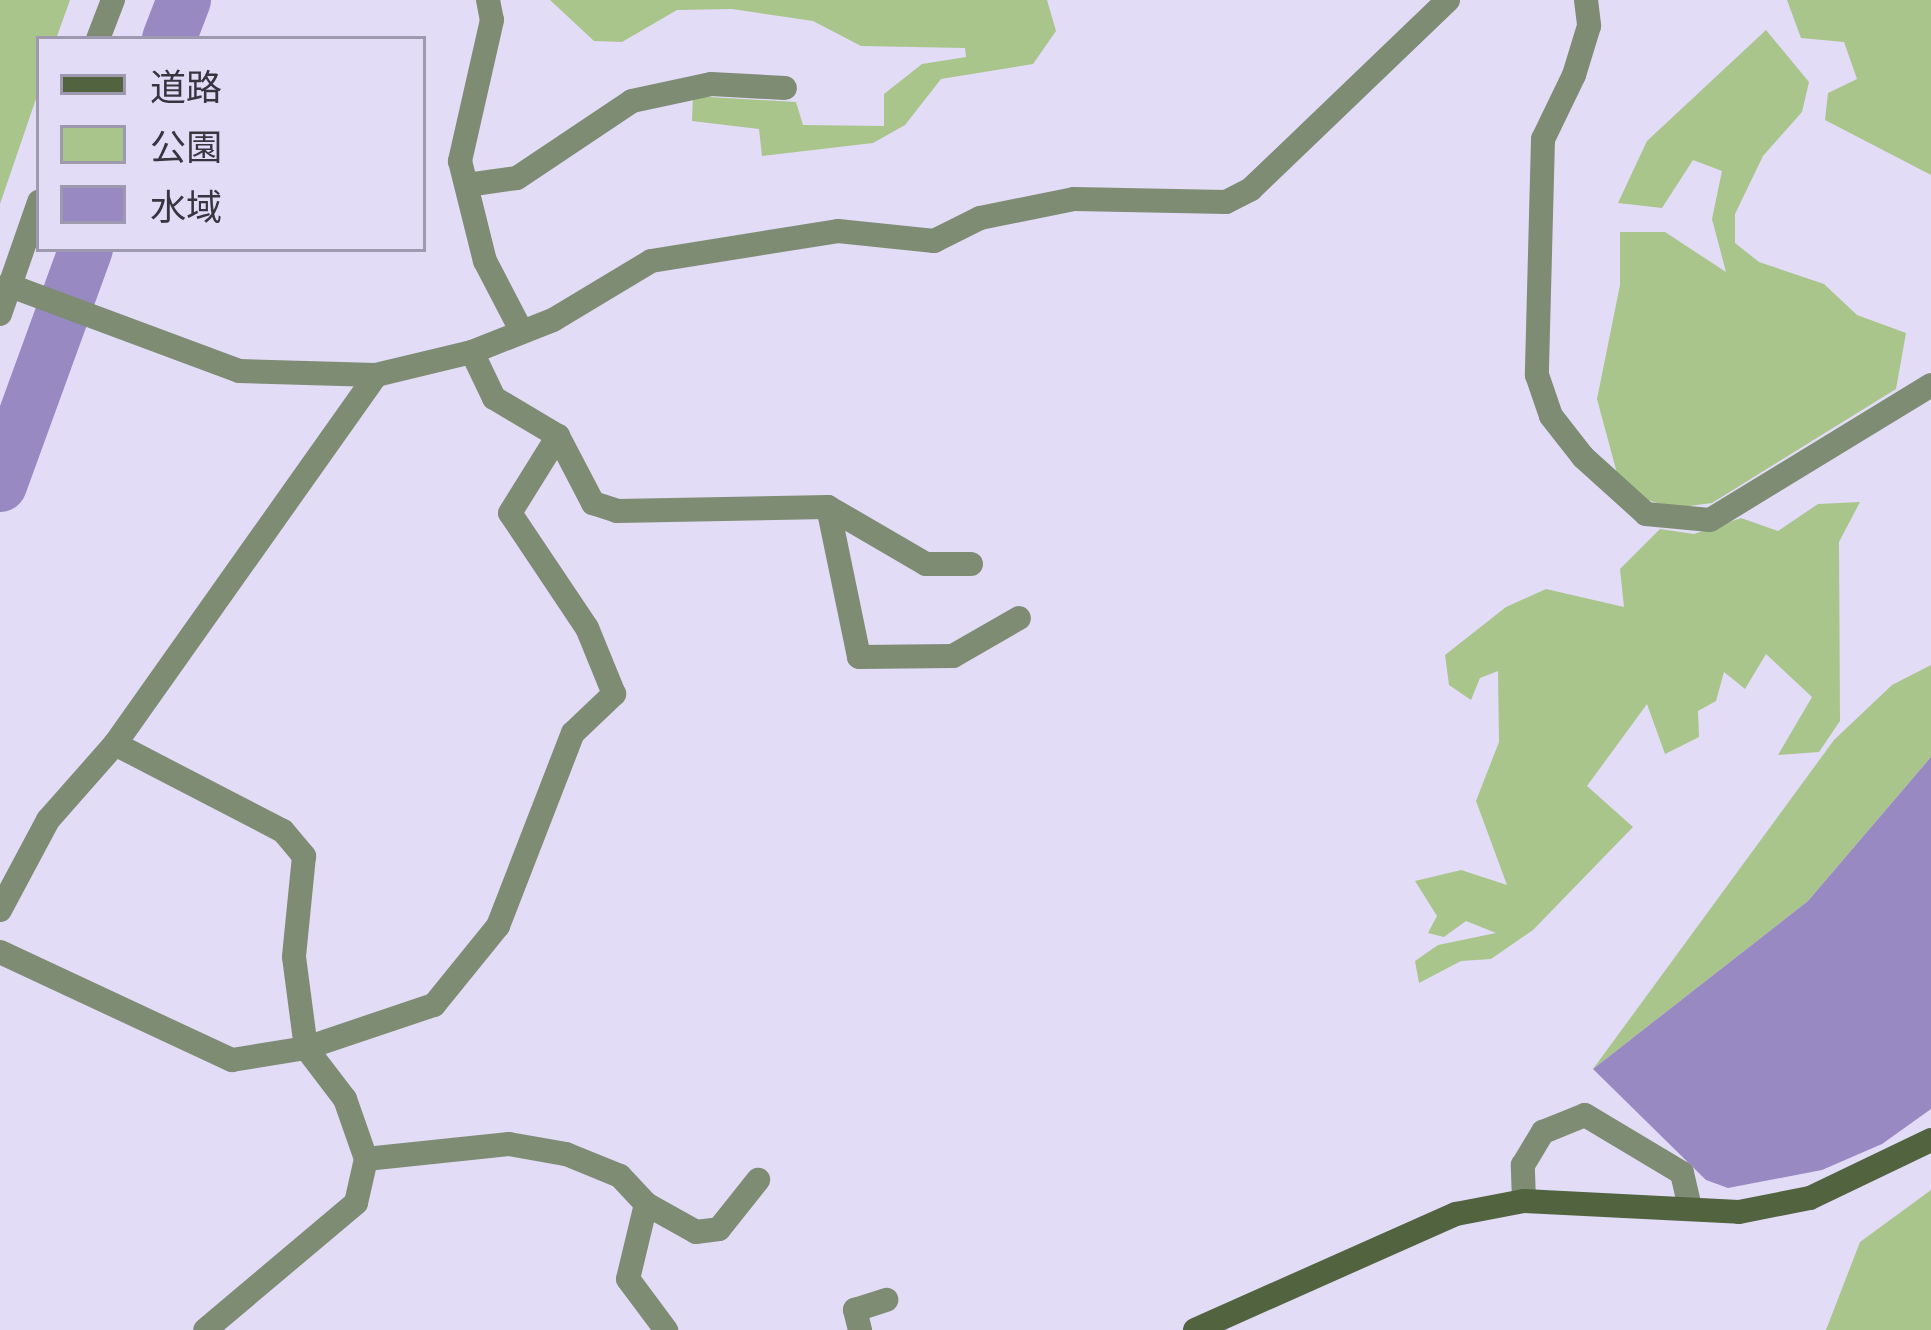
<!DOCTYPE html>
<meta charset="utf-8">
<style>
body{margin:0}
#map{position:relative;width:1931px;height:1330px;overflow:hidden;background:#e2dcf7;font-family:"Space Grotesk","Noto Sans JP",sans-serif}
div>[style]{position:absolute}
.green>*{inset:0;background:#a9c58c}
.water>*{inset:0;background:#9889c2}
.river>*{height:54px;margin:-27px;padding:0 27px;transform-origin:27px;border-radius:27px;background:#9889c2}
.minor>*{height:24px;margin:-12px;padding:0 12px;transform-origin:12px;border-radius:12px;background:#7f8c74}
.tertiary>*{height:24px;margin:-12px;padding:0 12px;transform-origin:12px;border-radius:12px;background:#7f8c74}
.secondary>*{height:24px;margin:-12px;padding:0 12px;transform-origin:12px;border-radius:12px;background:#526340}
span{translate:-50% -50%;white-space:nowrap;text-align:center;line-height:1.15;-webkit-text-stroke:12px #e2dcf7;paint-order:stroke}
.legend{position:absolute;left:36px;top:36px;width:390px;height:216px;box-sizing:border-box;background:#e2dcf7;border:3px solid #9e99ae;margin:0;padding:15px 21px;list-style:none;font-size:36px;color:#373540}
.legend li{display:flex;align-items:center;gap:24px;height:60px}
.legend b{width:60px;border:3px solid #9e99ae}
</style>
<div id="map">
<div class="green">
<i style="clip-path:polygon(0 0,70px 0,56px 39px,39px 39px,39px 90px,0 204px)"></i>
<i style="clip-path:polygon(550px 0,1047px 0,1056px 31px,1033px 64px,941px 79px,905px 125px,873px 143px,762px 156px,759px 129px,692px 121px,693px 96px,796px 102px,803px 125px,884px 126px,884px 94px,922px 64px,966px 57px,965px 48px,861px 46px,813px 21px,732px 9px,677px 10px,622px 42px,594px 41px)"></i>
<i style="clip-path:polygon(1787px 0,1931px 0,1931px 175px,1825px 120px,1828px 93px,1857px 79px,1844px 42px,1801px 38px)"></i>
<i style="clip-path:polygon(1766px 30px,1809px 82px,1802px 112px,1763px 156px,1735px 214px,1735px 243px,1759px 262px,1824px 284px,1857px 315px,1906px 333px,1896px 389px,1712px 503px,1674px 508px,1638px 497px,1618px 477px,1597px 399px,1620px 285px,1620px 232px,1665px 232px,1726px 272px,1712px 219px,1722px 171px,1693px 160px,1662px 208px,1618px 203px,1647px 141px)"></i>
<i style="clip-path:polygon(1860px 502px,1839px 542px,1840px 721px,1819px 752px,1778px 755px,1812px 697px,1766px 654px,1745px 689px,1724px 672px,1716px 701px,1698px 711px,1699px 737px,1665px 754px,1647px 704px,1587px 786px,1633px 827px,1533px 930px,1491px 959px,1461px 961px,1419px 983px,1415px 961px,1438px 945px,1496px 933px,1466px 921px,1444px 937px,1428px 933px,1437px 916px,1415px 881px,1461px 870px,1507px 885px,1476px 801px,1499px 742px,1498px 671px,1480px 678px,1471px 700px,1449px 685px,1445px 655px,1506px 607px,1546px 589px,1624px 607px,1620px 569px,1660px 529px,1694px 534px,1741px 518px,1778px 531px,1818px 504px)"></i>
<i style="clip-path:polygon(1931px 665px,1931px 757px,1808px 901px,1593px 1069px,1834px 740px,1892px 685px)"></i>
<i style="clip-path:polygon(1931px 1190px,1931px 1330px,1826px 1330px,1860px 1242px)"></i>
</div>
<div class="water">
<i style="clip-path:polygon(1931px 757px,1931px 1109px,1882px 1144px,1822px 1170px,1728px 1188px,1706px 1180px,1593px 1069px,1808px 901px)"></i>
</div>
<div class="river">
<i style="left:169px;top:39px;width:42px;rotate:-69deg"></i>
<i style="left:0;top:485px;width:251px;rotate:-70deg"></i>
</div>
<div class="minor">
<i style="left:488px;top:0;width:20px;rotate:79deg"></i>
<i style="left:492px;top:20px;width:145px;rotate:102.8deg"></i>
<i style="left:460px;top:161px;width:103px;rotate:76deg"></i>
<i style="left:485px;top:261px;width:80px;rotate:62.5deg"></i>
<i style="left:1586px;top:0;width:26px;rotate:83deg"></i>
<i style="left:1589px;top:26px;width:51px;rotate:107deg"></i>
<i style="left:1574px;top:75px;width:71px;rotate:115.8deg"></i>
<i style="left:1543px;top:139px;width:236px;rotate:91.5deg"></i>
<i style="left:1537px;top:375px;width:43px;rotate:71.1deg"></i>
<i style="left:1551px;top:416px;width:52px;rotate:52deg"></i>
<i style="left:1583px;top:457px;width:85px;rotate:42.1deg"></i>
<i style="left:1646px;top:514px;width:64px;rotate:5.4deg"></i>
<i style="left:1710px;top:520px;width:259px;rotate:-31.4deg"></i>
<i style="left:467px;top:185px;width:50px;rotate:-8deg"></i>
<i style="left:517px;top:178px;width:138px;rotate:-33.8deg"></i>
<i style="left:632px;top:101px;width:81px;rotate:-12.1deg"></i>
<i style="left:711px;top:84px;width:74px;rotate:3.1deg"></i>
<i style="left:8px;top:285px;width:246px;rotate:20.4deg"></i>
<i style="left:239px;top:371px;width:137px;rotate:1.7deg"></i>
<i style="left:376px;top:375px;width:99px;rotate:-13.5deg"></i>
<i style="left:472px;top:352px;width:87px;rotate:-21.6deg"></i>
<i style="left:553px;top:320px;width:114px;rotate:-31deg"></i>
<i style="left:651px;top:261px;width:189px;rotate:-9.1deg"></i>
<i style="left:838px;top:231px;width:97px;rotate:5.9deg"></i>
<i style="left:934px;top:241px;width:51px;rotate:-26.6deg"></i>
<i style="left:980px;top:218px;width:96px;rotate:-11.4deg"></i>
<i style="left:1074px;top:199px;width:152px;rotate:1.1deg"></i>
<i style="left:1226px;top:202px;width:28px;rotate:-27deg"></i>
<i style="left:1251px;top:189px;width:273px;rotate:-43.8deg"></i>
<i style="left:472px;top:352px;width:51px;rotate:64.4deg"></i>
<i style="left:494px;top:398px;width:74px;rotate:30.7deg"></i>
<i style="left:558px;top:436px;width:76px;rotate:62.4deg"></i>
<i style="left:593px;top:503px;width:25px;rotate:18deg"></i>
<i style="left:617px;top:511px;width:211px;rotate:-1.1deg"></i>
<i style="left:828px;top:507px;width:113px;rotate:30.2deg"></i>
<i style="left:926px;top:564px;width:45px"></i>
<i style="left:828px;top:507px;width:153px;rotate:78.3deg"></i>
<i style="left:859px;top:657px;width:94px;rotate:-0.6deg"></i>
<i style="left:953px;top:656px;width:76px;rotate:-29.9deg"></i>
<i style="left:115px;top:744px;width:189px;rotate:27.4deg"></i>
<i style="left:283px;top:831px;width:33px;rotate:50deg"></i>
<i style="left:304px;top:856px;width:101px;rotate:95.7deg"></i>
<i style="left:294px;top:957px;width:92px;rotate:82.5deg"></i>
<i style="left:306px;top:1048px;width:64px;rotate:52.6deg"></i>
<i style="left:345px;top:1099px;width:64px;rotate:70.7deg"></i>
<i style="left:366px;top:1159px;width:45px;rotate:102.8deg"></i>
<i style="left:356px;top:1203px;width:197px;rotate:139.9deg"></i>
<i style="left:0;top:910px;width:102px;rotate:-61.9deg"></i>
<i style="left:48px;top:820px;width:101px;rotate:-48.6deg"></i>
<i style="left:115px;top:744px;width:452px;rotate:-54.7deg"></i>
<i style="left:0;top:952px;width:256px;rotate:25deg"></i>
<i style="left:232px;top:1060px;width:75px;rotate:-9.2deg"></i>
<i style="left:306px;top:1048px;width:135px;rotate:-18.6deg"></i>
<i style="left:434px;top:1005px;width:102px;rotate:-51deg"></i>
<i style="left:498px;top:926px;width:207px;rotate:-68.8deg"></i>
<i style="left:573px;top:733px;width:57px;rotate:-43.6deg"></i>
<i style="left:614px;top:694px;width:71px;rotate:-112.2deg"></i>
<i style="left:587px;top:628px;width:138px;rotate:-123.8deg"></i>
<i style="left:510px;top:513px;width:91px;rotate:-58.1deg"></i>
<i style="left:366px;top:1159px;width:144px;rotate:-6deg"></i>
<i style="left:509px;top:1144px;width:58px;rotate:10deg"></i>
<i style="left:566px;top:1154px;width:58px;rotate:22.2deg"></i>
<i style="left:620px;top:1176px;width:38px;rotate:47deg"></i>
<i style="left:646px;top:1204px;width:77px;rotate:103.5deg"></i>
<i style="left:628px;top:1279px;width:64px;rotate:53.3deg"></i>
<i style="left:1524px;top:1201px;width:36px;rotate:-92deg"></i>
<i style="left:1523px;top:1165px;width:39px;rotate:-59deg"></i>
<i style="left:1543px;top:1132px;width:45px;rotate:-22deg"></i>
<i style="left:1585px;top:1115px;width:113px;rotate:30.9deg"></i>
<i style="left:1682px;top:1173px;width:37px;rotate:77deg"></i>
<i style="left:646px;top:1204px;width:57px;rotate:29.2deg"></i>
<i style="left:696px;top:1232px;width:23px;rotate:-7deg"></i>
<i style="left:719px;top:1229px;width:63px;rotate:-51.5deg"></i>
<i style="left:860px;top:1330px;width:21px;rotate:-104deg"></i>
<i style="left:855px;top:1310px;width:33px;rotate:-18deg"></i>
</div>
<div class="tertiary">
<i style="left:98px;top:39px;width:42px;rotate:-69deg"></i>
<i style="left:0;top:314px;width:119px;rotate:-70.8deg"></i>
</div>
<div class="secondary">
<i style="left:1195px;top:1330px;width:286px;rotate:-24deg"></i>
<i style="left:1456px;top:1214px;width:69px;rotate:-10.8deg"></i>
<i style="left:1524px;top:1201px;width:215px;rotate:2.9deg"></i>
<i style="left:1739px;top:1212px;width:72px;rotate:-11.2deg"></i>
<i style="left:1810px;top:1198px;width:134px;rotate:-25.6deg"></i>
</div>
<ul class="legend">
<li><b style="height:15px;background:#526340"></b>道路</li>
<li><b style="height:33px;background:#a9c58c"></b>公園</li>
<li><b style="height:33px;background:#9889c2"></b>水域</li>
</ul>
</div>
